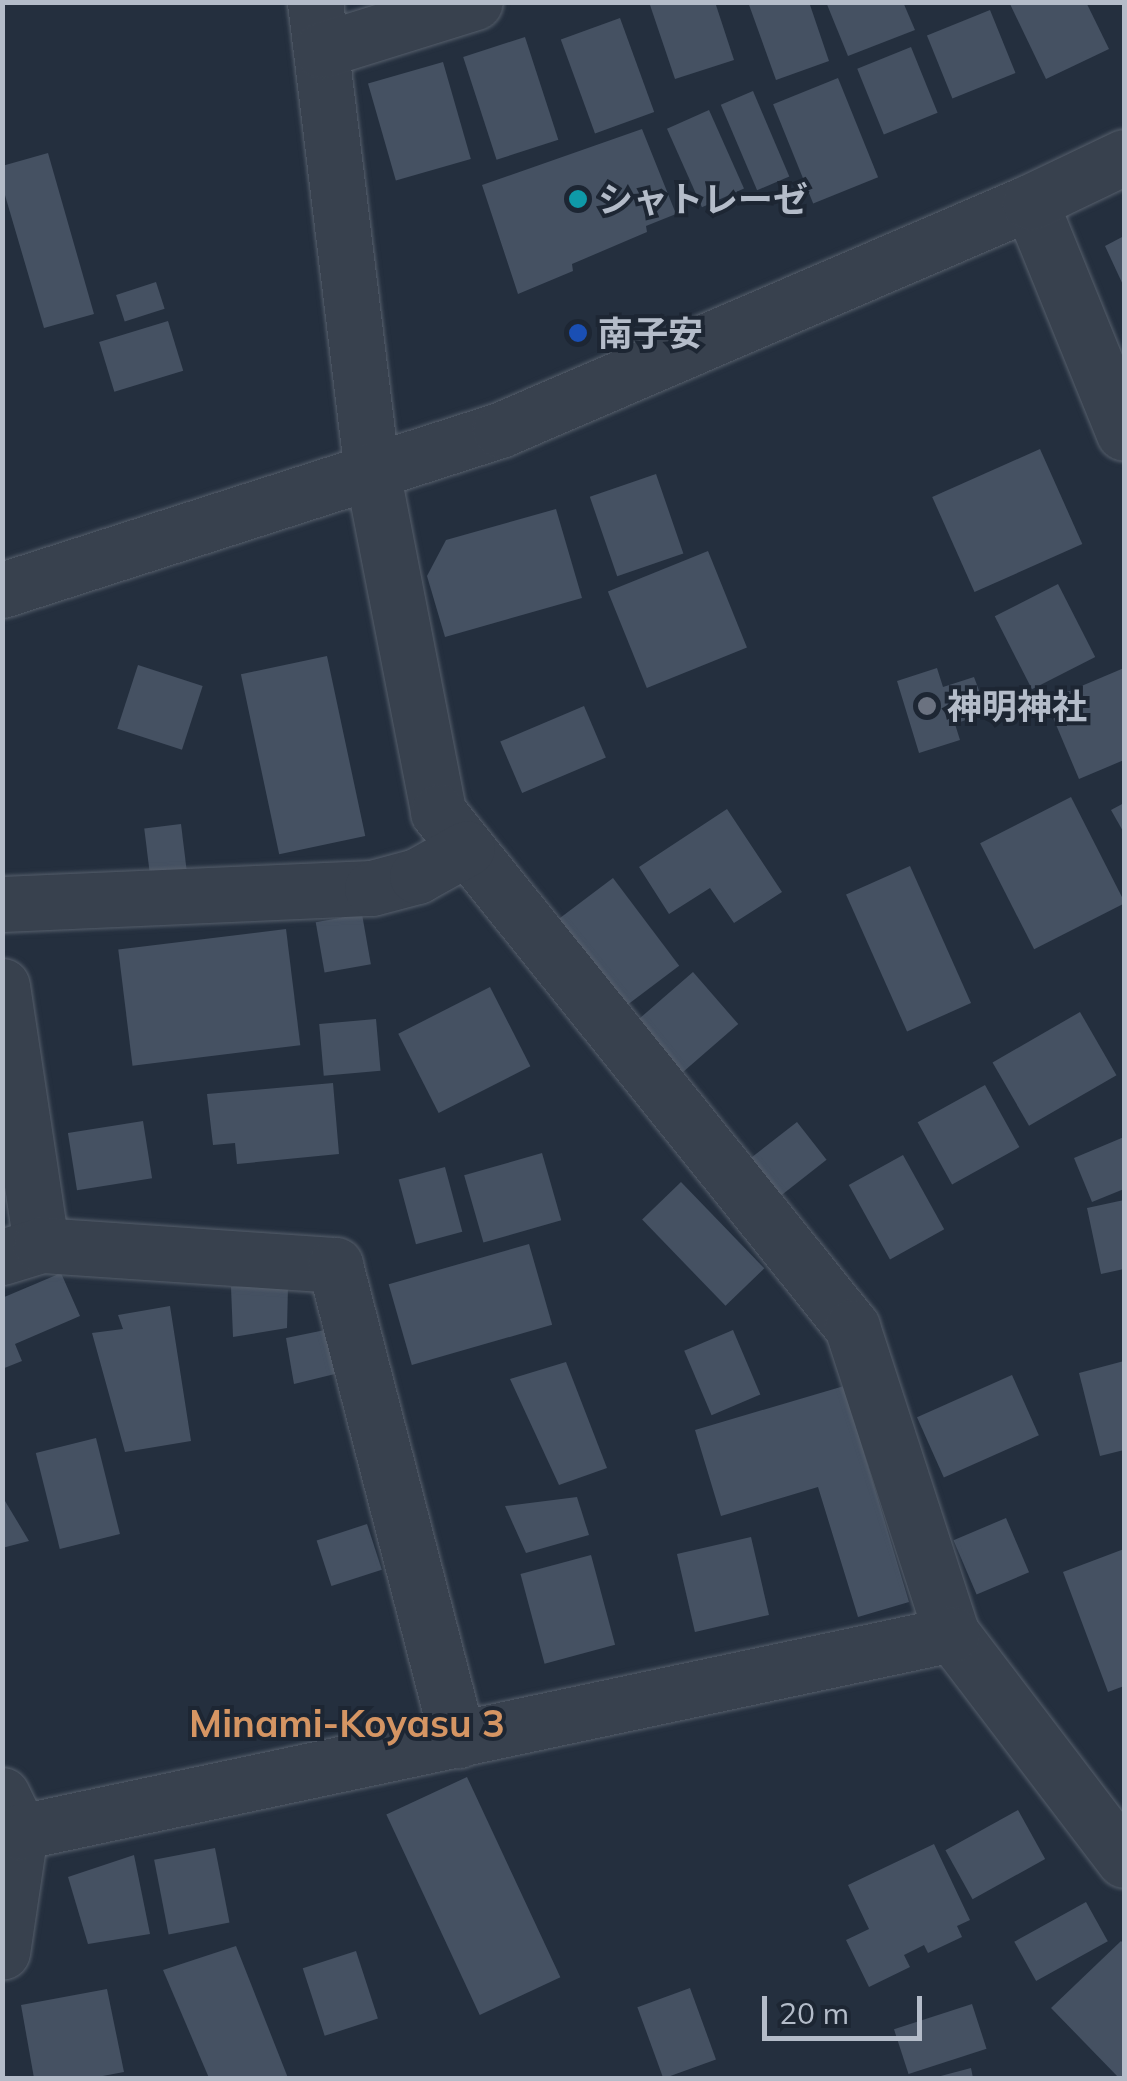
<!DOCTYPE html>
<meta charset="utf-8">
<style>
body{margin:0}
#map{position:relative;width:1127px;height:2081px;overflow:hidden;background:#242f3e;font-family:Mulish,"Noto Sans JP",sans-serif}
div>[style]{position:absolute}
.building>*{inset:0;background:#455162;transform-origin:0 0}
.roads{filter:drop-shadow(0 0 2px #565f6c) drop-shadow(0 0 2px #565f6c)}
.minor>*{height:55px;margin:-27.5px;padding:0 27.5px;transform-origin:27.5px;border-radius:27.5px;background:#38414e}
.dots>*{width:28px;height:28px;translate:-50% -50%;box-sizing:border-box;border:5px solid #1d2633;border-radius:50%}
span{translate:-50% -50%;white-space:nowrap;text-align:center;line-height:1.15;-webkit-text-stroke:8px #1d2633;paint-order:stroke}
.poi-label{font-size:35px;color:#b4bcc9;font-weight:700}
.left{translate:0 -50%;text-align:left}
.neighbourhood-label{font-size:38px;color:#d59563;font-weight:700}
.frame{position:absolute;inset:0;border:5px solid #b4bcc9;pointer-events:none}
.scale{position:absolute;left:762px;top:1996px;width:160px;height:45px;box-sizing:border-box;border:5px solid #b4bcc9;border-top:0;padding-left:12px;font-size:30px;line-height:35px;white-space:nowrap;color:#b4bcc9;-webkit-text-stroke:8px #1d2633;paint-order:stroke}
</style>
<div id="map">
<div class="building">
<i style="clip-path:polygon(649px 2px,715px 2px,734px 60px,675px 79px)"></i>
<i style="clip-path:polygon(748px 2px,809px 2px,829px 61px,776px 80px)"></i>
<i style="clip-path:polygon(826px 2px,903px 2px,915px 30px,848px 56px)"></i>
<i style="clip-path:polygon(1086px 2px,1109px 49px,1046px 79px,1010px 4px)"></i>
<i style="left:990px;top:10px;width:68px;height:68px;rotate:68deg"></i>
<i style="left:620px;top:18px;width:100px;height:63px;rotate:70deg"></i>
<i style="left:525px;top:37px;width:108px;height:65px;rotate:72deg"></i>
<i style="left:911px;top:47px;width:71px;height:58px;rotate:68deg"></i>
<i style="left:443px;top:62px;width:101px;height:78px;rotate:74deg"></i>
<i style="left:838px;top:78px;width:107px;height:70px;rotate:68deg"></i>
<i style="left:753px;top:91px;width:93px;height:35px;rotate:67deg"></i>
<i style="left:709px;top:110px;width:86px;height:46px;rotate:66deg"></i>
<i style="clip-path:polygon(642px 129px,676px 214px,646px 226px,647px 232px,572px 264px,573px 271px,518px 294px,482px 185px)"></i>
<i style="clip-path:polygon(48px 153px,94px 314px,44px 328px,2px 185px,2px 166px)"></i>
<i style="clip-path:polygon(1124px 236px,1124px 287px,1105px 246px)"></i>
<i style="left:156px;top:282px;width:28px;height:42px;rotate:72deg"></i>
<i style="left:168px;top:321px;width:52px;height:72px;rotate:73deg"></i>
<i style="left:1040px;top:449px;width:104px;height:118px;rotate:66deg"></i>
<i style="left:656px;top:474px;width:84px;height:70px;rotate:71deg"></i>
<i style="clip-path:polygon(556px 509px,582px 598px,445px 637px,427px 576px,446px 540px)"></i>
<i style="left:708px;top:551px;width:104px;height:108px;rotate:68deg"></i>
<i style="left:1058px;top:584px;width:82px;height:71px;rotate:63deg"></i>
<i style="left:327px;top:656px;width:184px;height:88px;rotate:78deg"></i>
<i style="left:138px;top:665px;width:68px;height:67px;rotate:18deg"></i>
<i style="clip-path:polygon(937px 668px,943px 687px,974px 677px,987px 712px,955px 724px,960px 740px,919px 753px,897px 681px)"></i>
<i style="clip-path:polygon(1124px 668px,1124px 760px,1079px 779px,1046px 701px)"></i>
<i style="left:584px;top:706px;width:56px;height:91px;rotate:67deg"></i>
<i style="left:1071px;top:797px;width:119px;height:102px;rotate:63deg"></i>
<i style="clip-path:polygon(1124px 803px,1124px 833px,1111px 810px)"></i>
<i style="clip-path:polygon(727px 809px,782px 892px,734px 923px,710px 888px,669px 914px,639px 867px)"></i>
<i style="left:181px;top:824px;width:48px;height:37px;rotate:83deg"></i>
<i style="left:910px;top:866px;width:150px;height:70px;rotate:66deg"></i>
<i style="left:613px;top:878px;width:110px;height:78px;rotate:53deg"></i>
<i style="left:362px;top:914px;width:51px;height:47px;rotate:80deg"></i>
<i style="left:286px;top:929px;width:117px;height:169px;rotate:83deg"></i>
<i style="left:693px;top:972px;width:69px;height:82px;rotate:49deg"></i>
<i style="left:490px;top:987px;width:89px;height:103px;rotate:63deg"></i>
<i style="left:1080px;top:1012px;width:73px;height:101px;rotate:60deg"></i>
<i style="left:376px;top:1019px;width:52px;height:57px;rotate:85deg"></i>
<i style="clip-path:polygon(333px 1083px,339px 1154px,237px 1164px,235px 1143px,213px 1145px,207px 1094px)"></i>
<i style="left:985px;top:1085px;width:71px;height:77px;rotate:61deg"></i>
<i style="left:143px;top:1121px;width:58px;height:76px;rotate:81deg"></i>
<i style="left:797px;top:1122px;width:48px;height:59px;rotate:52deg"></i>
<i style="clip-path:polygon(1124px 1137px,1124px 1189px,1092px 1202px,1074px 1158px)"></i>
<i style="left:542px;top:1153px;width:70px;height:81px;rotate:74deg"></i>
<i style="left:903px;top:1155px;width:85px;height:62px;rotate:61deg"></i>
<i style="left:445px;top:1167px;width:67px;height:48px;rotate:75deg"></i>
<i style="left:681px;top:1182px;width:120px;height:54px;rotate:46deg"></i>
<i style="clip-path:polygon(1124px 1200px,1124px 1269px,1101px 1274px,1087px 1208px)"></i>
<i style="left:529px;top:1244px;width:84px;height:146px;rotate:74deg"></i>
<i style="clip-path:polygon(61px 1273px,80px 1316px,15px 1344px,22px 1361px,2px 1369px,2px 1298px)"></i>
<i style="clip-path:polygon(288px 1286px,287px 1328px,233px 1337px,231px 1287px)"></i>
<i style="clip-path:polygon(170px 1306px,191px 1441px,125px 1452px,92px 1333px,123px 1329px,118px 1315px)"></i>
<i style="clip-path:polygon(325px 1330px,339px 1373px,294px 1384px,286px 1338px)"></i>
<i style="left:733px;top:1330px;width:70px;height:53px;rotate:67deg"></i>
<i style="clip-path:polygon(1124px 1361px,1124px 1450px,1100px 1456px,1079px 1373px)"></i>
<i style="clip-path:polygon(566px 1362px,607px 1468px,559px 1485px,510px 1379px)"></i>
<i style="left:1012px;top:1375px;width:66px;height:104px;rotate:66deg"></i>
<i style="clip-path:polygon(844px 1386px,909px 1602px,858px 1617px,818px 1487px,721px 1516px,695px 1430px)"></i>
<i style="left:96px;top:1438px;width:99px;height:62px;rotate:76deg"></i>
<i style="clip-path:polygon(2px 1496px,29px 1541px,2px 1548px)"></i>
<i style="clip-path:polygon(577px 1497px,589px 1535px,526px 1553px,505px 1506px)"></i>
<i style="left:1006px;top:1518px;width:59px;height:57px;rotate:67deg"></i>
<i style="left:367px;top:1524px;width:48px;height:53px;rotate:72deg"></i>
<i style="left:751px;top:1537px;width:80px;height:76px;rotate:77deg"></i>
<i style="clip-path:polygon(1124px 1549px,1124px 1686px,1108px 1692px,1063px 1572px)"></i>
<i style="left:591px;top:1555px;width:93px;height:73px;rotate:75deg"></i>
<i style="left:467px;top:1777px;width:221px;height:89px;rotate:65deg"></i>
<i style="left:1018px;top:1810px;width:56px;height:83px;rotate:61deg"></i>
<i style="clip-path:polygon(934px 1844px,970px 1920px,957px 1926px,962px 1937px,928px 1953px,924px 1945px,904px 1955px,910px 1967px,869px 1987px,846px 1940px,869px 1929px,848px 1885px)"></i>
<i style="left:215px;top:1848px;width:76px;height:62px;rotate:79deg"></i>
<i style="clip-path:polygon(134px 1855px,150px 1934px,88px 1944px,68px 1877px)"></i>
<i style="left:1086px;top:1902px;width:45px;height:82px;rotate:61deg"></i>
<i style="clip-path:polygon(1121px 1941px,1124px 1944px,1124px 2078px,1119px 2078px,1051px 2008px)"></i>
<i style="clip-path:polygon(236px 1946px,288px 2078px,209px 2078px,163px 1970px)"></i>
<i style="left:356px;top:1951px;width:71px;height:56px;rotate:72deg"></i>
<i style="left:690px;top:1988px;width:76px;height:56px;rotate:70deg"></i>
<i style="clip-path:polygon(107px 1989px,124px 2072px,92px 2078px,34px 2078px,21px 2005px)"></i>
<i style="left:972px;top:2004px;width:47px;height:82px;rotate:72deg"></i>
<i style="clip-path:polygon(971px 2068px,973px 2078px,937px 2078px,937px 2077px)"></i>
</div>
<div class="roads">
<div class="minor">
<i style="left:315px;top:2px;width:472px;rotate:83.1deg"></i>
<i style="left:372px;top:471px;width:347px;rotate:79deg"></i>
<i style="left:438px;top:812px;width:661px;rotate:51.2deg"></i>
<i style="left:852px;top:1327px;width:323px;rotate:72deg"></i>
<i style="left:952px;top:1634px;width:284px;rotate:52.7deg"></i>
<i style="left:321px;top:50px;width:161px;rotate:-17.3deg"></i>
<i style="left:1030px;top:202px;width:249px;rotate:67.9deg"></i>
<i style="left:2px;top:590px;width:523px;rotate:-17.81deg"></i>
<i style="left:500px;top:430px;width:577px;rotate:-23.28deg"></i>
<i style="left:1030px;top:202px;width:104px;rotate:-25.6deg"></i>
<i style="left:2px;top:904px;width:370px;rotate:-2.5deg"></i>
<i style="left:372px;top:888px;width:47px;rotate:-14.9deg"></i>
<i style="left:417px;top:876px;width:57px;rotate:-29.2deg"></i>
<i style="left:2px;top:986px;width:262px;rotate:81.4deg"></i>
<i style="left:2px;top:1257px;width:41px;rotate:-17.1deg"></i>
<i style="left:41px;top:1245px;width:295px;rotate:3.9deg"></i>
<i style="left:335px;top:1265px;width:491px;rotate:75.5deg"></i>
<i style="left:2px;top:1795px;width:41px;rotate:64.1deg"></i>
<i style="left:20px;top:1832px;width:121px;rotate:98.5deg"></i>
<i style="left:20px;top:1832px;width:953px;rotate:-11.99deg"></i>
</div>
</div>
<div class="dots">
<i style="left:578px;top:199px;background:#0f9aa8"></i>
<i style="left:578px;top:333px;background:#1a4fb4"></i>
<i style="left:927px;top:706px;background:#6b7280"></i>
</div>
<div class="poi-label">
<span class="left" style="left:598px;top:199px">シャトレーゼ</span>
<span class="left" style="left:598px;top:333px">南子安</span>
<span class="left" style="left:947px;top:706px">神明神社</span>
</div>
<div class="neighbourhood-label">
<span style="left:347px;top:1724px">Minami-Koyasu 3</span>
</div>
<div class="frame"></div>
<div class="scale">20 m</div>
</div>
